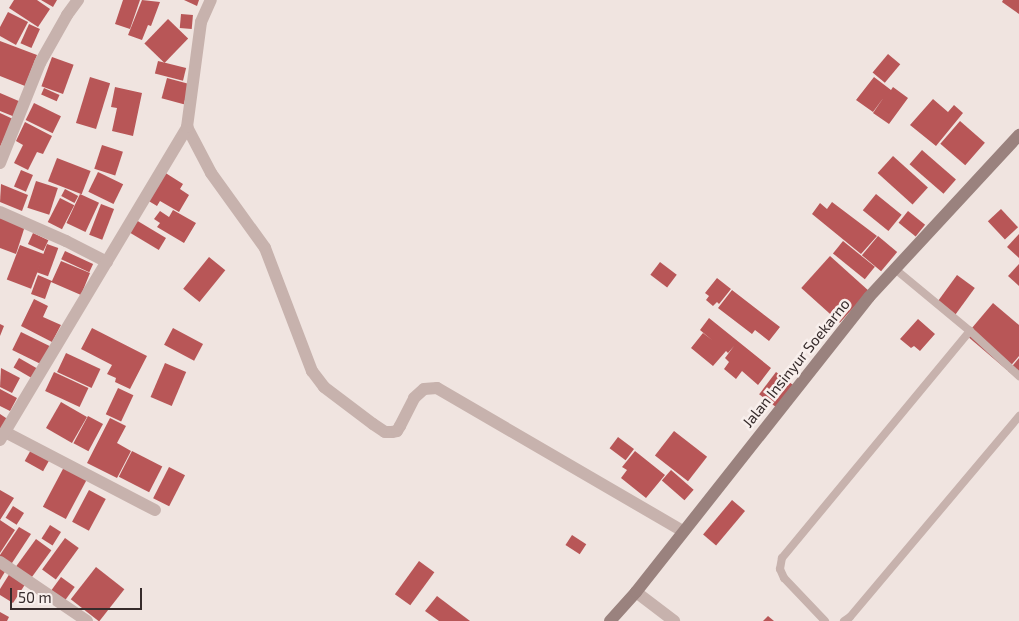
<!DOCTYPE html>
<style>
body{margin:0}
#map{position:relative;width:1019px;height:621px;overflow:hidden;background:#f0e4e0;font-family:"Exo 2",sans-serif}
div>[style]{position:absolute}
.building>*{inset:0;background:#b85657;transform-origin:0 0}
.lane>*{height:8px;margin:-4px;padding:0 4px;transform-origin:4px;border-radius:4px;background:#c7b2ad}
.street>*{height:12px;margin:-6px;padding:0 6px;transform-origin:6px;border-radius:6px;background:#c7b2ad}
.secondary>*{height:12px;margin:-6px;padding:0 6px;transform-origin:6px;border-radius:6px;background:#9a827e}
span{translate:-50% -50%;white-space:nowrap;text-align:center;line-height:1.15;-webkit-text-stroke:5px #f8efec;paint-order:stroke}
.street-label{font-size:15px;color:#362b2b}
.scale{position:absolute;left:10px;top:588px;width:132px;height:22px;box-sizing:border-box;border:2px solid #362b2b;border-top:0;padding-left:6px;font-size:15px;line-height:18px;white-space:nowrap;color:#362b2b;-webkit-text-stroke:4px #f8efec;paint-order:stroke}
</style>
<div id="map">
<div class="building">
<i style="clip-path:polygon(14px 0,37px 0,50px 9px,38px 27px,9px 8px)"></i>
<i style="clip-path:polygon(41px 0,57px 0,53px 7px)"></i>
<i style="clip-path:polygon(123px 0,140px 0,130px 29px,115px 24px)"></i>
<i style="clip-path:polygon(142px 0,160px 2px,151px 26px,148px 25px,142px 40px,128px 35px)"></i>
<i style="clip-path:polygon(184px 0,199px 0,197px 6px)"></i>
<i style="clip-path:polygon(1003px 0,1019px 0,1019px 14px,1002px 2px)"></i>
<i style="clip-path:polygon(8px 12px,28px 22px,16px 45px,0 36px,0 27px)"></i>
<i style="left:181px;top:14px;width:12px;height:14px;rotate:5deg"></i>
<i style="left:168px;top:19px;width:28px;height:34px;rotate:44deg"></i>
<i style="left:29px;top:24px;width:12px;height:21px;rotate:24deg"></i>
<i style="clip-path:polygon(0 41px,37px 55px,25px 86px,0 76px)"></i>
<i style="left:888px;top:54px;width:16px;height:24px;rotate:40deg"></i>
<i style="left:52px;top:57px;width:23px;height:31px;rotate:20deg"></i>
<i style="left:158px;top:61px;width:29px;height:13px;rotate:14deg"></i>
<i style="left:90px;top:77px;width:21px;height:48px;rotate:17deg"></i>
<i style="clip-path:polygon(874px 77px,891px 90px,893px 87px,908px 98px,889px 124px,873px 113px,884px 97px,873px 112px,856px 100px)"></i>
<i style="left:167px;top:78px;width:23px;height:21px;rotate:15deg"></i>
<i style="clip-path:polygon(115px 87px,142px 93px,133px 136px,112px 131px,117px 108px,111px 107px)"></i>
<i style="left:44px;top:88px;width:17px;height:7px;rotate:24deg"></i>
<i style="clip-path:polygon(0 93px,21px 102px,15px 117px,0 111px)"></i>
<i style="clip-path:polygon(933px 99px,948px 112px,954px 105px,963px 113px,936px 146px,910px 125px)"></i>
<i style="left:34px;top:103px;width:30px;height:19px;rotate:26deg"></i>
<i style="clip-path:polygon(0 113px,13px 119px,0 147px)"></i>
<i style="left:960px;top:121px;width:33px;height:30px;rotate:41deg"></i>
<i style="clip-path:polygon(25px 122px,52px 136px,43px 154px,37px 152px,28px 170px,14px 163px,23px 145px,16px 141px)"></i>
<i style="left:102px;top:145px;width:22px;height:25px;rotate:18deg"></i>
<i style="left:922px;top:150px;width:45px;height:19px;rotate:41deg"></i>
<i style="left:893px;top:156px;width:47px;height:23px;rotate:42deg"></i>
<i style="left:57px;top:158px;width:36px;height:25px;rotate:21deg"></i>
<i style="left:21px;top:170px;width:13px;height:18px;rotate:23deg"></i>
<i style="left:98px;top:172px;width:28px;height:22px;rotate:26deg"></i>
<i style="clip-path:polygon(164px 172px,183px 184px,180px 189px,189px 195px,179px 212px,160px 201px,157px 206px,147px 200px)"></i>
<i style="left:36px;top:181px;width:23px;height:28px;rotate:18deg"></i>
<i style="clip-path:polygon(1px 184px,28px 195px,22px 211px,0 202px)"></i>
<i style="left:65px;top:189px;width:15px;height:8px;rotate:28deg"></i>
<i style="left:80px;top:194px;width:21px;height:32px;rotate:25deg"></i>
<i style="left:876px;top:194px;width:33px;height:21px;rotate:39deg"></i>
<i style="left:60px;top:198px;width:16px;height:27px;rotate:27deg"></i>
<i style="clip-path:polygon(832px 202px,877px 236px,861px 254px,812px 214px,820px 203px,827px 209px)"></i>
<i style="left:101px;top:204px;width:14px;height:33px;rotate:21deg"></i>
<i style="left:1001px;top:209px;width:25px;height:18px;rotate:47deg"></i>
<i style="clip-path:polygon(173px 210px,196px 223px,184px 243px,157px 227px,160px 223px,154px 219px,160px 211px,169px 217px)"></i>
<i style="left:908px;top:211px;width:22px;height:15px;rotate:39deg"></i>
<i style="clip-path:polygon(0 218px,25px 226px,16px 254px,0 248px)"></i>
<i style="left:136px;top:220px;width:35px;height:14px;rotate:31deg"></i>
<i style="left:33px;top:233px;width:17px;height:12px;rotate:25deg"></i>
<i style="clip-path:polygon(1019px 234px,1019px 258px,1007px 247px)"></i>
<i style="left:878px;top:236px;width:25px;height:25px;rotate:40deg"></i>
<i style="left:843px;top:241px;width:41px;height:16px;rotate:39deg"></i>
<i style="left:47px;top:244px;width:12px;height:30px;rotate:20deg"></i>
<i style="left:20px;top:245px;width:26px;height:37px;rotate:21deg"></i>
<i style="left:65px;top:251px;width:31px;height:9px;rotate:25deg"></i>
<i style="left:830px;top:256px;width:52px;height:43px;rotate:42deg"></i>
<i style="left:209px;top:257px;width:21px;height:41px;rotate:39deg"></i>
<i style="clip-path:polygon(61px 261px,90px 273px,81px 295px,51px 282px,45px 299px,31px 294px,38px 275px,52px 281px)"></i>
<i style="left:660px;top:262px;width:21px;height:16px;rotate:37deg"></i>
<i style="clip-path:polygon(1019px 264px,1019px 286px,1008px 276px)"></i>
<i style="left:957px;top:275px;width:22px;height:36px;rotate:36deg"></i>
<i style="clip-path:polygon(717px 278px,731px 289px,719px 304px,717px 302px,713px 306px,706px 300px,709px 296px,705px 293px)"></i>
<i style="clip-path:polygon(732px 290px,780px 327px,769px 341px,755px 330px,752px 334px,718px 308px)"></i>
<i style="clip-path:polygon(34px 299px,48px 306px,43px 317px,61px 325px,52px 342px,21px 326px)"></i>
<i style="clip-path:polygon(993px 303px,1019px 325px,1019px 356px,1007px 370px,966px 335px)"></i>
<i style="clip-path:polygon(709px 318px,771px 368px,758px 385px,742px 371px,736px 379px,724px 369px,729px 362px,725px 358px,734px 346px,728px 353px,726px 351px,713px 366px,691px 348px,703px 333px,712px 340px,700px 330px)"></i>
<i style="clip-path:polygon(918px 319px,935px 334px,920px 351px,914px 346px,911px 348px,900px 339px)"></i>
<i style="clip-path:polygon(0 324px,4px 326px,0 336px)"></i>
<i style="clip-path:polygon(92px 328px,147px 356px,130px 389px,115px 382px,116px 378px,107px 374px,112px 365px,81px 349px)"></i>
<i style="left:173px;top:328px;width:34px;height:19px;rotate:28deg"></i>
<i style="left:21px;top:332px;width:34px;height:20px;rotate:26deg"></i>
<i style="left:66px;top:353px;width:38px;height:21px;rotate:25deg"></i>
<i style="left:19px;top:358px;width:22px;height:11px;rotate:30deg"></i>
<i style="clip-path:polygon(1019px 358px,1019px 380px,1008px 371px)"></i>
<i style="left:165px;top:363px;width:23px;height:37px;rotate:23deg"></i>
<i style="clip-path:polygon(1px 368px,20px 378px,12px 393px,0 387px)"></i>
<i style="left:54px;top:372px;width:38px;height:21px;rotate:25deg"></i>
<i style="left:776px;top:372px;width:21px;height:28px;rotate:37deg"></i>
<i style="left:118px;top:388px;width:17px;height:29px;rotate:25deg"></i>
<i style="clip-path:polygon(0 389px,17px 398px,10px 411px,0 406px)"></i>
<i style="left:61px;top:402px;width:30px;height:30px;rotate:30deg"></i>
<i style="clip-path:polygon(0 414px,9px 420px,0 433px)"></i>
<i style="left:88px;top:416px;width:17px;height:31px;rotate:28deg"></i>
<i style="clip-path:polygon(110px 418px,126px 426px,117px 443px,131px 451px,117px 478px,87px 463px)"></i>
<i style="left:674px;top:431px;width:42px;height:31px;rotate:38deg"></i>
<i style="left:618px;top:437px;width:20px;height:14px;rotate:37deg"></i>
<i style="left:32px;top:448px;width:21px;height:15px;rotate:29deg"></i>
<i style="left:132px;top:451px;width:34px;height:29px;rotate:27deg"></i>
<i style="clip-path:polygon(635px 451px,665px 475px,646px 498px,621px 478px,627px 470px,622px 467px)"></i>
<i style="left:64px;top:467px;width:26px;height:45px;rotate:28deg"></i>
<i style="left:169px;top:467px;width:18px;height:35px;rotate:27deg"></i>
<i style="left:671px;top:470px;width:30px;height:14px;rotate:41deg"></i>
<i style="clip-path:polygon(0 490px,14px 498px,0 520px,15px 530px,0 553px)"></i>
<i style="left:89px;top:490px;width:19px;height:36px;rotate:28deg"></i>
<i style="left:732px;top:500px;width:17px;height:45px;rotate:40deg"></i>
<i style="left:13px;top:506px;width:13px;height:14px;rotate:32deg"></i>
<i style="left:50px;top:525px;width:13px;height:16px;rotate:32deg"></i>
<i style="clip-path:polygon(19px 527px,31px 534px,10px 566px,0 559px,0 555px)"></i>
<i style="left:572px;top:535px;width:17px;height:12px;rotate:33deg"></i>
<i style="left:65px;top:538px;width:17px;height:39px;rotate:36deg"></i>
<i style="left:36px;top:539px;width:19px;height:34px;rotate:36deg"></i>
<i style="left:419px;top:561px;width:19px;height:41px;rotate:36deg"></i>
<i style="clip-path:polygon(0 566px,6px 570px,0 580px)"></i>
<i style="left:96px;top:567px;width:36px;height:41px;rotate:38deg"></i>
<i style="clip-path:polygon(10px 573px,26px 583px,13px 603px,0 595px,0 589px)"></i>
<i style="left:61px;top:577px;width:17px;height:21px;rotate:36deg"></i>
<i style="clip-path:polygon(437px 596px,470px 621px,439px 621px,425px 611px)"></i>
<i style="clip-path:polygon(0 612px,9px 617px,7px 621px,0 621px)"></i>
<i style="clip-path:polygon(768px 616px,774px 621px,763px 621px)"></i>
</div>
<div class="lane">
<i style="left:895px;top:269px;width:97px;rotate:39.6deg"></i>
<i style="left:970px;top:331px;width:67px;rotate:42.6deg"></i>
<i style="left:825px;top:621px;width:59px;rotate:-133.6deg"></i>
<i style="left:784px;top:578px;width:10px;rotate:-114deg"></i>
<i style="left:780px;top:569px;width:11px;rotate:-80deg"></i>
<i style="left:782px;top:558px;width:295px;rotate:-50.4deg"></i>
<i style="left:844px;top:621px;width:7px;rotate:-34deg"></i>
<i style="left:850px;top:617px;width:263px;rotate:-49.9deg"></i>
</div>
<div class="street">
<i style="left:187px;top:127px;width:52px;rotate:62.4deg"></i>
<i style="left:211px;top:173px;width:92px;rotate:54.2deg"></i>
<i style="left:265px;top:248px;width:132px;rotate:69.1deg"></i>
<i style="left:312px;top:371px;width:20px;rotate:53deg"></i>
<i style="left:324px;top:387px;width:61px;rotate:37.1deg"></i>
<i style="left:373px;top:424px;width:14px;rotate:34deg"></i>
<i style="left:385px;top:432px;width:7px"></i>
<i style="left:392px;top:432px;width:5px;rotate:-11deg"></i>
<i style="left:397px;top:431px;width:6px;rotate:-59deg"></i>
<i style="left:400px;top:426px;width:31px;rotate:-63deg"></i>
<i style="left:414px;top:398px;width:13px;rotate:-42deg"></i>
<i style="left:424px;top:389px;width:13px;rotate:-4deg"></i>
<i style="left:437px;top:388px;width:285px;rotate:30.2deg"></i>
<i style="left:0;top:163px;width:108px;rotate:-68.2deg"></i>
<i style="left:40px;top:63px;width:55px;rotate:-60.6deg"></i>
<i style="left:67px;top:15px;width:19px;rotate:-54deg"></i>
<i style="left:0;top:212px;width:72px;rotate:23.7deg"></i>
<i style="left:66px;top:241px;width:46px;rotate:27.1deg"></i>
<i style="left:5px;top:432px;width:169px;rotate:27.5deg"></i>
<i style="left:0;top:440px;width:365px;rotate:-59.1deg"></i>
<i style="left:187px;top:127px;width:106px;rotate:-82.4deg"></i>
<i style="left:201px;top:22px;width:24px;rotate:-66deg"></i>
<i style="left:0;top:562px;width:105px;rotate:34.1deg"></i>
<i style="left:636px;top:592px;width:48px;rotate:37.3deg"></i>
</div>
<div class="secondary">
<i style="left:610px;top:621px;width:39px;rotate:-48deg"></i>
<i style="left:636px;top:592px;width:376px;rotate:-51.7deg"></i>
<i style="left:869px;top:297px;width:221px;rotate:-47.2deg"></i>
</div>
<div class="street-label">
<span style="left:796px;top:363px;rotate:-51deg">Jalan Insinyur Soekarno</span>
</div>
<div class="scale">50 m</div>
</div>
